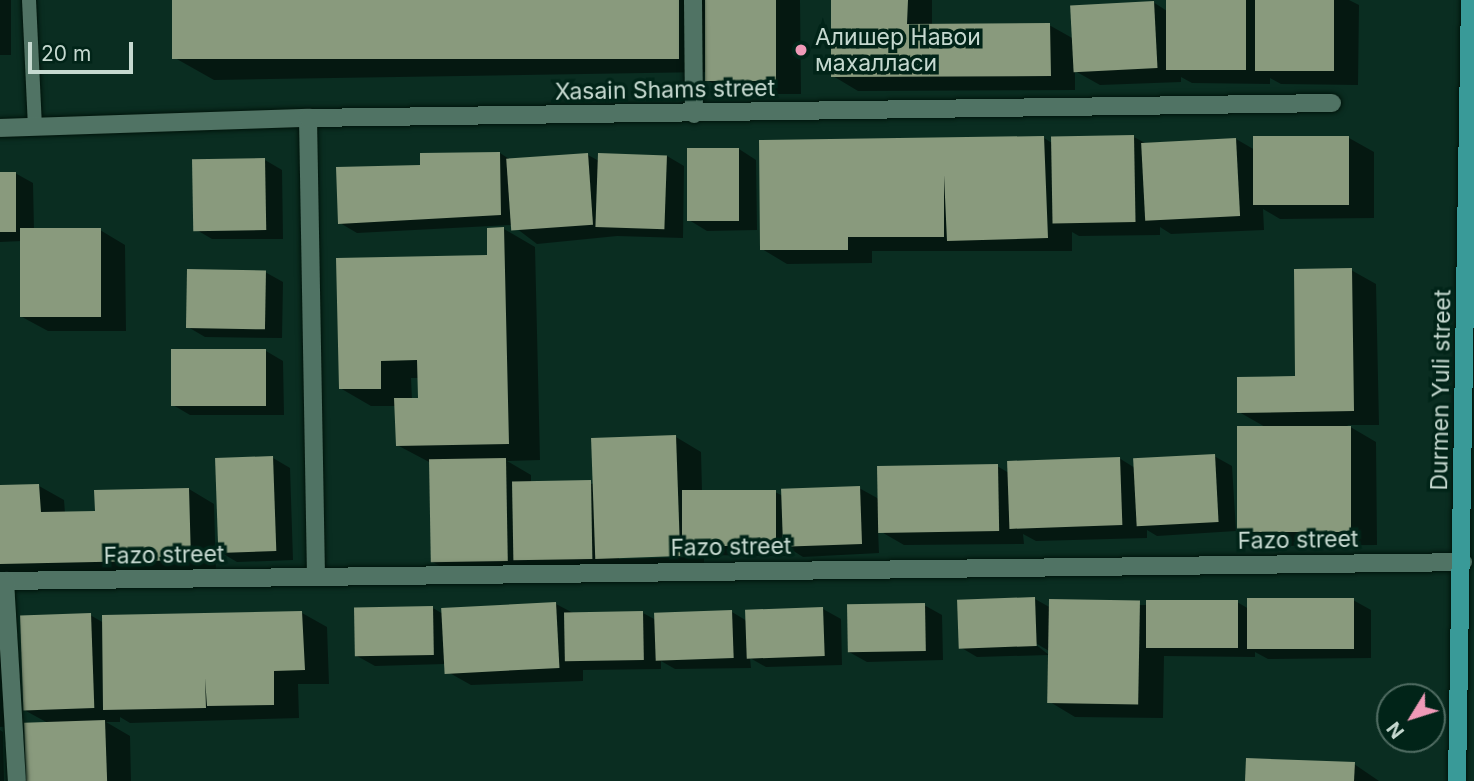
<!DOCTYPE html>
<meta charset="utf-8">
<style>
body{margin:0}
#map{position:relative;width:1474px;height:781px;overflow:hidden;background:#0a2d21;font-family:Inter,sans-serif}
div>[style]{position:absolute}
.shadow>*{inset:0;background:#0007;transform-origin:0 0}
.building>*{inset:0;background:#899a7d;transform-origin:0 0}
.roads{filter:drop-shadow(0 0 2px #00140b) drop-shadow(0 0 2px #00140b)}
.lane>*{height:14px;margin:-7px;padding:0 7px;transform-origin:7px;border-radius:7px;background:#507364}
.street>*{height:18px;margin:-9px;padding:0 9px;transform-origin:9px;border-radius:9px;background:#507364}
.primary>*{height:18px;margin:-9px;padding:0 9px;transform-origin:9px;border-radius:9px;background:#399a98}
.dots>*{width:19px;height:19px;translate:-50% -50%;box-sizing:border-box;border:4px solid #012418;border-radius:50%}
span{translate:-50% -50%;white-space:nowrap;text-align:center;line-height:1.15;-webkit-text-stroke:7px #012418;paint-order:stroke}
.poi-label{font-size:23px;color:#c6d9d0}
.left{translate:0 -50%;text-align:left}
.street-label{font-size:23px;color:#c6d9d0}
.north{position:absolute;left:1376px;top:683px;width:70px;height:70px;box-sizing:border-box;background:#012418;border:2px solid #506c62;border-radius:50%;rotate:232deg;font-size:19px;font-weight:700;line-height:28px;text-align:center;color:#c6d9d0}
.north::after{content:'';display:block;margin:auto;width:24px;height:32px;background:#ef9ab8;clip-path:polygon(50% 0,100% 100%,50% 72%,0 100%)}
.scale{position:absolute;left:28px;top:42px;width:105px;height:32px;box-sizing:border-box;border:4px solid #c6d9d0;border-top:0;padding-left:9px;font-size:21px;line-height:24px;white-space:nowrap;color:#c6d9d0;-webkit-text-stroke:5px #012418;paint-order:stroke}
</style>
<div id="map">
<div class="shadow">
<i style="left:0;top:0;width:11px;height:55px"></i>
<i style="clip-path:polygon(174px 0,800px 0,801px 94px,732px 94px,707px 80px,707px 72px,214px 80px,175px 58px)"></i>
<i style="clip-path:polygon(833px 0,932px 0,932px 26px,1049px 25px,1074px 39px,1153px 2px,1167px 11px,1168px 0,1349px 0,1359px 5px,1358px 85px,1281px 84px,1270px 78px,1270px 84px,1192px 83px,1181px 77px,1181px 82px,1100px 85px,1075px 71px,1075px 90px,858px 91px,833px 76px)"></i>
<i style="clip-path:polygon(1134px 137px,1145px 143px,1236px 139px,1255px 150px,1349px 138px,1374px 152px,1374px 218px,1280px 219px,1263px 209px,1264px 230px,1171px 234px,1160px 227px,1160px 235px,1079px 236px,1072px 232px,1072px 251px,872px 251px,872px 263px,787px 264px,762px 249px,761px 142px,1044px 138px,1052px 143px)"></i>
<i style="clip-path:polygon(739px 149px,756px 160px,757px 230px,707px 231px,689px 220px)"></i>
<i style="clip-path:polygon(500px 153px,509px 159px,588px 155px,599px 161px,667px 156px,684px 166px,683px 238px,617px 236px,537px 244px,512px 225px,357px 233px,340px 223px,422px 167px)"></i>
<i style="clip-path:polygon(265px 160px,282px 170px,283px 239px,212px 239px,195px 229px)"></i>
<i style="clip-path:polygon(15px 173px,33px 183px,34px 230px,100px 230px,125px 245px,126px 331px,48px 331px,22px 317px,22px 241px,0 242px,0 174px)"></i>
<i style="clip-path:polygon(evenodd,504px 229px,535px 247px,540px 460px,507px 461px,531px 475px,531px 482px,594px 484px,676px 437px,701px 452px,702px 491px,775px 492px,783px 496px,859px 488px,879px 499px,997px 466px,1009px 473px,1119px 458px,1135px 468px,1214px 456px,1232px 466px,1236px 531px,1157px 536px,1147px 530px,1147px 538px,1036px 541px,1023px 534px,1024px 544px,904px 545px,878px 530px,879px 553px,803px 557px,792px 550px,792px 556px,704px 555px,704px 569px,456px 575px,431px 561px,431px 463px,397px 445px,396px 406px,371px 406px,340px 388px,488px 256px,504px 229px,411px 378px,419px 378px,419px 400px,412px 400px,411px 378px,504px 229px,688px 554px,688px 557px,619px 559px,619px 555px,688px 554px)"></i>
<i style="clip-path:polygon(1351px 270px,1376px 284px,1379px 425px,1347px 425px,1376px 442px,1377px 545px,1265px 546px,1240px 531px,1267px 428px,1239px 412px,1297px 378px)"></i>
<i style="clip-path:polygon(265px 272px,283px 282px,282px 338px,205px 337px,188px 327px)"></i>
<i style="clip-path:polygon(266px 351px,283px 361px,284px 415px,190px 415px,173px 405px)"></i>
<i style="clip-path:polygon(273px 458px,290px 468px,293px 560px,237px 562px,220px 552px)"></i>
<i style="clip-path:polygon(39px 486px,64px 500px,65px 513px,96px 513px,189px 489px,214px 504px,216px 574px,0 579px,0 487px)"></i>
<i style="clip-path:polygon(1035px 599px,1051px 608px,1237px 602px,1249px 609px,1353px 600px,1371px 610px,1371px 658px,1268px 659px,1255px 652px,1255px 657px,1164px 656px,1163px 718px,1075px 717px,1050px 702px,1051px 652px,1030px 640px,1049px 655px,977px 657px,960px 647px)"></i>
<i style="clip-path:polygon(556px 604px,575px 614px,643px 613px,656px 620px,732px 612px,747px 621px,823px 609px,841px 619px,842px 665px,766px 667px,750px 658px,751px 668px,675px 669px,661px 661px,661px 669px,583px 670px,583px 681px,471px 685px,446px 671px,445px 664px,375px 666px,357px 656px,433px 608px,443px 614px)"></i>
<i style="clip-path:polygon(924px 605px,942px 615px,943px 660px,867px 662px,849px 652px)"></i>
<i style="clip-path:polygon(302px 613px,327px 627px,329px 684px,298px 684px,299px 718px,130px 723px,120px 717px,120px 722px,106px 722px,130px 736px,131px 781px,29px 781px,48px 723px,26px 711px,90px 615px,104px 623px)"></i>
<i style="clip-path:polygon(0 636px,14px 726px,0 727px)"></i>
<i style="clip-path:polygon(0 730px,3px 732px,4px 781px,0 781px)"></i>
<i style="clip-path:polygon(1354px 764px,1379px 781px,1247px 781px)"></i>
</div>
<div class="building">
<i style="left:172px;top:0;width:507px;height:59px"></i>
<i style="left:705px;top:0;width:71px;height:81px"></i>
<i style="clip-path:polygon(831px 0,908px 0,907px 24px,1050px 23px,1051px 76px,831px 77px)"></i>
<i style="left:1166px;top:0;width:80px;height:70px"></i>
<i style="left:1255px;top:0;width:79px;height:71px"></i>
<i style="left:1154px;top:1px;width:67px;height:84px;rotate:87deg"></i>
<i style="left:1134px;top:135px;width:87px;height:83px;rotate:89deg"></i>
<i style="clip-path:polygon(1044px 136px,1048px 238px,947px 241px,944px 175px,944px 237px,848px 237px,848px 250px,760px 250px,759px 140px)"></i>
<i style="left:1349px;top:136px;width:69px;height:96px;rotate:90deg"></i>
<i style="left:1236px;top:138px;width:78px;height:95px;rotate:87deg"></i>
<i style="left:687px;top:148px;width:52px;height:73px"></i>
<i style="clip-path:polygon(500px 152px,501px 215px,338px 224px,336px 167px,420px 165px,420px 153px)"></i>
<i style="left:588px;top:153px;width:72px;height:82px;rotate:86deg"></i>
<i style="left:598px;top:153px;width:69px;height:74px;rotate:2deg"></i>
<i style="left:265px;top:158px;width:72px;height:73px;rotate:89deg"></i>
<i style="left:0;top:172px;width:16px;height:60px"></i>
<i style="clip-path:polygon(504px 227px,509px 444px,396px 446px,394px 398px,418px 398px,417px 360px,381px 361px,381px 389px,339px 389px,336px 258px,487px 255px,487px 228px)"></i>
<i style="left:101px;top:228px;width:89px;height:81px;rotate:90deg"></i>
<i style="clip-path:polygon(1352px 268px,1354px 411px,1237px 413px,1237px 377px,1295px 376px,1294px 269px)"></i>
<i style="left:187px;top:269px;width:79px;height:59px;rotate:1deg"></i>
<i style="left:171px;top:349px;width:95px;height:57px"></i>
<i style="left:1237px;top:426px;width:114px;height:106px"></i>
<i style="left:676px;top:435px;width:121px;height:85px;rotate:88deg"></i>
<i style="left:1215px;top:454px;width:68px;height:82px;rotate:87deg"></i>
<i style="left:273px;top:456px;width:95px;height:58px;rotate:88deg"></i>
<i style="left:1120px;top:457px;width:68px;height:113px;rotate:88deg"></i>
<i style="left:506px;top:458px;width:103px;height:77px;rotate:89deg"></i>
<i style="left:998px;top:464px;width:67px;height:121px;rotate:89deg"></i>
<i style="left:591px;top:480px;width:79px;height:79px;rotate:89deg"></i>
<i style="clip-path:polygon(39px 484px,41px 512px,95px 511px,94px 490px,189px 488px,191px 560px,0 564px,0 485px)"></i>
<i style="left:860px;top:486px;width:58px;height:79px;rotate:88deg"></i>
<i style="left:682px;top:490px;width:94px;height:56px"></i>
<i style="left:1035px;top:597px;width:49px;height:78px;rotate:88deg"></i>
<i style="left:1354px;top:598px;width:51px;height:107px;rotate:90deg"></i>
<i style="left:1049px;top:599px;width:91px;height:104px;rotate:1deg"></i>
<i style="left:1238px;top:600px;width:48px;height:92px;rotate:90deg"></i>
<i style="left:556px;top:602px;width:66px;height:115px;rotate:87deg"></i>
<i style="left:925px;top:603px;width:48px;height:78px;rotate:89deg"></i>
<i style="left:433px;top:606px;width:49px;height:79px;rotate:89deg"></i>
<i style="left:823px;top:607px;width:49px;height:78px;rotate:88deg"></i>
<i style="left:732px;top:610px;width:48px;height:78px;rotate:88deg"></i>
<i style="clip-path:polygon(302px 611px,305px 670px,274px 671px,274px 705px,207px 706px,205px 678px,206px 708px,103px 710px,102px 615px)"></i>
<i style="left:643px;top:611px;width:49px;height:79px;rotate:89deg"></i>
<i style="left:91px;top:613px;width:95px;height:71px;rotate:88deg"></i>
<i style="left:105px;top:720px;width:61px;height:81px;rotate:88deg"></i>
<i style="clip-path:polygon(1246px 758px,1355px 762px,1354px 781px,1245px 781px)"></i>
</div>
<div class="roads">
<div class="lane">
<i style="left:29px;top:0;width:128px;rotate:87.3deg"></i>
</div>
<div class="street">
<i style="left:693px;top:0;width:114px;rotate:89.5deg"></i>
<i style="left:308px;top:118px;width:459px;rotate:89deg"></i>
<i style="left:0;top:128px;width:308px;rotate:-1.9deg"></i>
<i style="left:308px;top:118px;width:1024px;rotate:-0.84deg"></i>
<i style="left:0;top:581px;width:1463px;rotate:-0.74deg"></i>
<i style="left:5px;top:581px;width:200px;rotate:86.6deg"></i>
</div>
<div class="primary">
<i style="left:1457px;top:781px;width:781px;rotate:-89.05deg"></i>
</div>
</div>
<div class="dots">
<i style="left:801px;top:50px;background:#ef9ab8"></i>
</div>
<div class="poi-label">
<span class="left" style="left:815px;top:50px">Алишер Навои<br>махалласи</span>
</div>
<div class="street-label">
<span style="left:665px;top:90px;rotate:-1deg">Xasain Shams street</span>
<span style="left:1441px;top:390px;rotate:-89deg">Durmen Yuli street</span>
<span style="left:1298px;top:540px;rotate:-1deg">Fazo street</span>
<span style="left:731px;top:547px;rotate:-1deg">Fazo street</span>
<span style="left:164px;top:555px;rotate:-1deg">Fazo street</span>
</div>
<div class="north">N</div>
<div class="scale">20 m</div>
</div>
